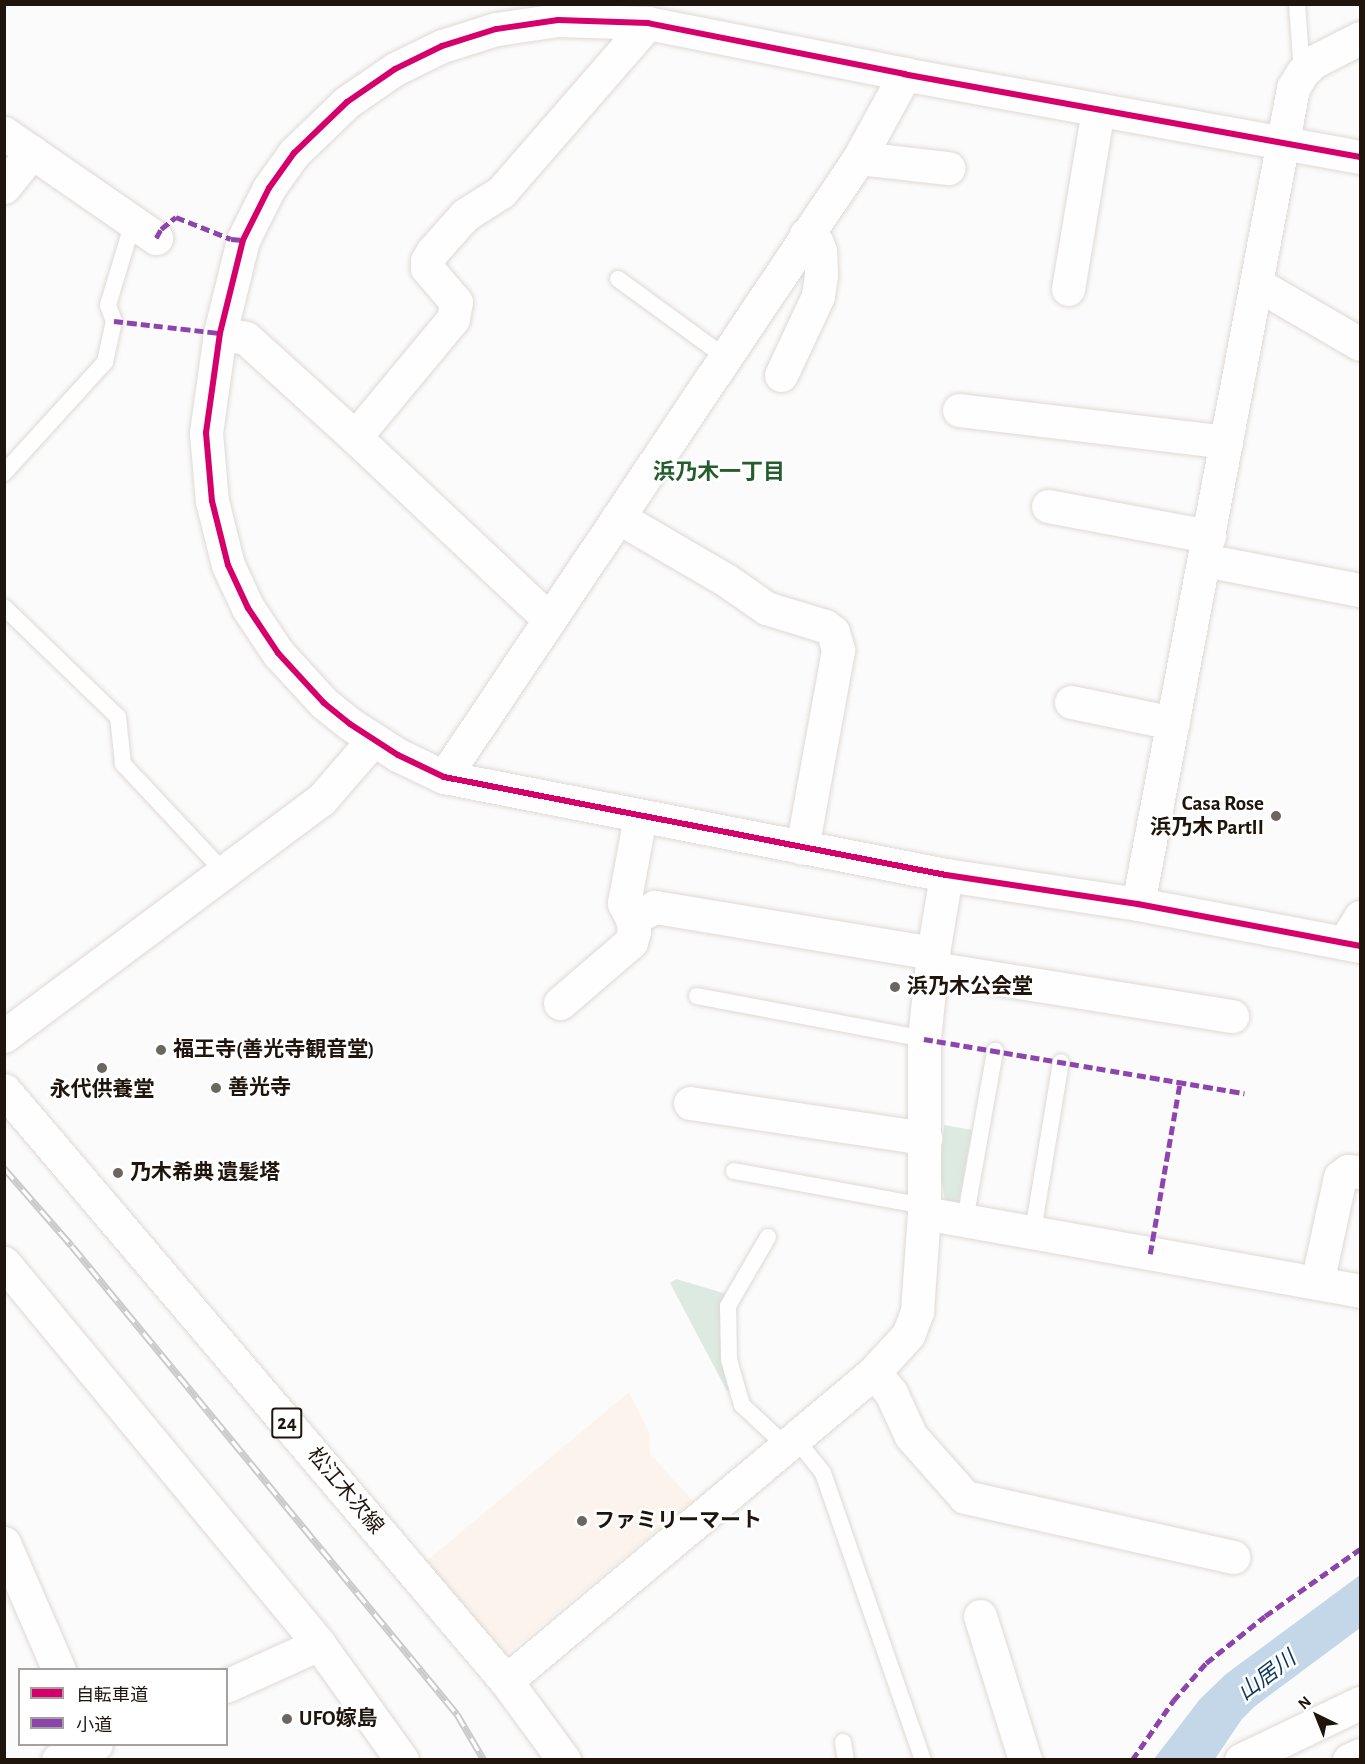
<!DOCTYPE html>
<meta charset="utf-8">
<style>
body{margin:0}
#map{position:relative;width:1365px;height:1764px;overflow:hidden;background:#fbfbfb;font-family:"Alegreya Sans","Noto Sans JP",sans-serif}
div>[style]{position:absolute}
.built>*{inset:0;background:#fbf3ec}
.green>*{inset:0;background:#ddeae1}
.water>*{inset:0;background:#c4d7e9}
.roads{filter:drop-shadow(0 0 2px #ded9d4) drop-shadow(0 0 2px #ded9d4)}
.service>*{height:16px;margin:-8px;padding:0 8px;transform-origin:8px;border-radius:8px;background:#fefefe}
.minor>*{height:33px;margin:-16.5px;padding:0 16.5px;transform-origin:16.5px;border-radius:16.5px;background:#fefefe}
.tertiary>*{height:33px;margin:-16.5px;padding:0 16.5px;transform-origin:16.5px;border-radius:16.5px;background:#fefefe}
.primary>*{height:33px;margin:-16.5px;padding:0 16.5px;transform-origin:16.5px;border-radius:16.5px;background:#fefefe}
.rail>*{height:7px;margin-top:-3.5px;transform-origin:0;background:repeating-linear-gradient(90deg,#fff 0 14px,#cbcbcb 0 28px);box-sizing:border-box;border-block:2px solid #cbcbcb}
.quiet>*{height:4.5px;margin-top:-2.25px;transform-origin:0;background:repeating-linear-gradient(90deg,#8e44ad 0 9px,transparent 0 13.5px)}
.cycleway>*{height:6px;margin:-3px;padding:0 3px;transform-origin:3px;border-radius:3px;background:#d6006c}
.dots>*{width:16px;height:16px;translate:-50% -50%;box-sizing:border-box;border:3px solid #fff;border-radius:50%}
span{translate:-50% -50%;white-space:nowrap;text-align:center;line-height:1.15;-webkit-text-stroke:5px #fff;paint-order:stroke}
.shield-label span{padding:2px 4px;background:#fff;border:2px solid;border-radius:4px;-webkit-text-stroke-width:0}
.shield-label{font-size:20px;color:#1f150c;font-weight:700}
.poi-label{font-size:21px;color:#1f150c;font-weight:700}
.right{translate:-100% -50%;text-align:right}
.left{translate:0 -50%;text-align:left}
.street-label{font-size:21px;color:#1f150c}
.neighbourhood-label{font-size:22px;color:#245e2c;font-weight:700}
.water-label{font-size:22px;color:#0e395c;font-style:italic}
.frame{position:absolute;inset:0;border:6px solid #1f150c;pointer-events:none}
.legend{position:absolute;left:18px;top:1668px;width:210px;height:78px;box-sizing:border-box;background:#fff;border:2px solid #a5a19e;margin:0;padding:8px 10px;list-style:none;font-size:18px;color:#1f150c}
.legend li{display:flex;align-items:center;gap:12px;height:30px}
.legend b{width:30px;border:2px solid #a5a19e}
.north{position:absolute;left:1287px;top:1686px;width:60px;height:60px;-webkit-text-stroke:4px #fff;paint-order:stroke;rotate:317deg;font-size:16px;font-weight:700;line-height:24px;text-align:center;color:#1f150c}
.north::after{content:'';display:block;margin:auto;width:21px;height:27px;background:#1f150c;clip-path:polygon(50% 0,100% 100%,50% 72%,0 100%)}
</style>
<div id="map">
<div class="built">
<i style="clip-path:polygon(629px 1392px,649px 1433px,650px 1454px,693px 1501px,504px 1656px,424px 1563px)"></i>
</div>
<div class="green">
<i style="clip-path:polygon(944px 1125px,972px 1130px,958px 1208px,946px 1207px,940px 1171px)"></i>
<i style="clip-path:polygon(676px 1279px,727px 1294px,730px 1391px,727px 1391px,670px 1283px)"></i>
</div>
<div class="water">
<i style="clip-path:polygon(1360px 1575px,1360px 1628px,1254px 1707px,1242px 1719px,1215px 1759px,1154px 1759px,1200px 1699px,1226px 1674px)"></i>
</div>
<div class="roads">
<div class="service">
<i style="left:1297px;top:4px;width:68px;rotate:85.8deg"></i>
<i style="left:618px;top:279px;width:132px;rotate:36.1deg"></i>
<i style="left:4px;top:473px;width:150px;rotate:-47.7deg"></i>
<i style="left:105px;top:362px;width:42px;rotate:-77.6deg"></i>
<i style="left:114px;top:321px;width:17px;rotate:-111deg"></i>
<i style="left:108px;top:305px;width:87px;rotate:-73.2deg"></i>
<i style="left:4px;top:607px;width:158px;rotate:44deg"></i>
<i style="left:118px;top:717px;width:47px;rotate:83.9deg"></i>
<i style="left:123px;top:764px;width:148px;rotate:46.9deg"></i>
<i style="left:697px;top:996px;width:231px;rotate:10.7deg"></i>
<i style="left:734px;top:1171px;width:193px;rotate:10.4deg"></i>
<i style="left:965px;top:1220px;width:172px;rotate:-79.9deg"></i>
<i style="left:1033px;top:1231px;width:171px;rotate:-80.6deg"></i>
<i style="left:768px;top:1237px;width:80px;rotate:120.1deg"></i>
<i style="left:728px;top:1306px;width:54px;rotate:88.9deg"></i>
<i style="left:729px;top:1360px;width:47px;rotate:73.9deg"></i>
<i style="left:742px;top:1405px;width:60px;rotate:43deg"></i>
<i style="left:795px;top:1438px;width:45px;rotate:51.3deg"></i>
<i style="left:823px;top:1473px;width:304px;rotate:70.8deg"></i>
<i style="left:843px;top:1742px;width:18px;rotate:81deg"></i>
</div>
<div class="minor">
<i style="left:4px;top:133px;width:185px;rotate:34.6deg"></i>
<i style="left:1360px;top:157px;width:463px;rotate:-169.7deg"></i>
<i style="left:905px;top:74px;width:262px;rotate:-168.8deg"></i>
<i style="left:648px;top:23px;width:90px;rotate:-178.1deg"></i>
<i style="left:558px;top:20px;width:63px;rotate:171.7deg"></i>
<i style="left:496px;top:29px;width:57px;rotate:162.5deg"></i>
<i style="left:442px;top:46px;width:52px;rotate:153.9deg"></i>
<i style="left:395px;top:69px;width:58px;rotate:145.5deg"></i>
<i style="left:347px;top:102px;width:74px;rotate:136.1deg"></i>
<i style="left:294px;top:153px;width:43px;rotate:125.5deg"></i>
<i style="left:269px;top:188px;width:58px;rotate:116.6deg"></i>
<i style="left:243px;top:240px;width:96px;rotate:103.9deg"></i>
<i style="left:220px;top:333px;width:101px;rotate:98deg"></i>
<i style="left:206px;top:433px;width:68px;rotate:85deg"></i>
<i style="left:212px;top:501px;width:66px;rotate:76deg"></i>
<i style="left:228px;top:565px;width:47px;rotate:65.1deg"></i>
<i style="left:248px;top:608px;width:54px;rotate:56.3deg"></i>
<i style="left:278px;top:653px;width:68px;rotate:47.4deg"></i>
<i style="left:324px;top:703px;width:33px;rotate:39deg"></i>
<i style="left:350px;top:724px;width:57px;rotate:32.9deg"></i>
<i style="left:398px;top:755px;width:51px;rotate:25.6deg"></i>
<i style="left:444px;top:777px;width:511px;rotate:11.05deg"></i>
<i style="left:946px;top:875px;width:194px;rotate:8.6deg"></i>
<i style="left:1138px;top:904px;width:226px;rotate:10.7deg"></i>
<i style="left:859px;top:158px;width:90px;rotate:6.4deg"></i>
<i style="left:4px;top:187px;width:45px;rotate:-51.3deg"></i>
<i style="left:1257px;top:284px;width:119px;rotate:30.2deg"></i>
<i style="left:1068px;top:289px;width:181px;rotate:-80.5deg"></i>
<i style="left:220px;top:333px;width:26px;rotate:11deg"></i>
<i style="left:246px;top:338px;width:147px;rotate:42.2deg"></i>
<i style="left:355px;top:437px;width:267px;rotate:43.2deg"></i>
<i style="left:781px;top:375px;width:87px;rotate:-64.9deg"></i>
<i style="left:818px;top:296px;width:21px;rotate:-82deg"></i>
<i style="left:821px;top:275px;width:24px;rotate:-92deg"></i>
<i style="left:820px;top:251px;width:9px;rotate:-111deg"></i>
<i style="left:817px;top:243px;width:14px;rotate:-144deg"></i>
<i style="left:959px;top:410px;width:269px;rotate:6.8deg"></i>
<i style="left:355px;top:437px;width:153px;rotate:-50.3deg"></i>
<i style="left:453px;top:319px;width:17px;rotate:-80deg"></i>
<i style="left:456px;top:302px;width:45px;rotate:-130.5deg"></i>
<i style="left:427px;top:268px;width:7px;rotate:-90deg"></i>
<i style="left:427px;top:261px;width:10px;rotate:-61deg"></i>
<i style="left:432px;top:252px;width:50px;rotate:-48.3deg"></i>
<i style="left:465px;top:215px;width:43px;rotate:-32.6deg"></i>
<i style="left:501px;top:192px;width:224px;rotate:-49deg"></i>
<i style="left:1048px;top:506px;width:164px;rotate:10.6deg"></i>
<i style="left:618px;top:517px;width:125px;rotate:30.3deg"></i>
<i style="left:726px;top:580px;width:49px;rotate:35deg"></i>
<i style="left:766px;top:608px;width:62px;rotate:17deg"></i>
<i style="left:825px;top:626px;width:10px;rotate:37deg"></i>
<i style="left:833px;top:632px;width:19px;rotate:74deg"></i>
<i style="left:838px;top:650px;width:201px;rotate:100.3deg"></i>
<i style="left:1204px;top:560px;width:159px;rotate:10.9deg"></i>
<i style="left:1071px;top:702px;width:104px;rotate:11.6deg"></i>
<i style="left:444px;top:777px;width:745px;rotate:-56.16deg"></i>
<i style="left:859px;top:158px;width:96px;rotate:-61.3deg"></i>
<i style="left:1138px;top:904px;width:831px;rotate:-79.24deg"></i>
<i style="left:1293px;top:88px;width:17px;rotate:-59deg"></i>
<i style="left:1302px;top:73px;width:16px;rotate:-45deg"></i>
<i style="left:1313px;top:62px;width:53px;rotate:-27.1deg"></i>
<i style="left:632px;top:919px;width:26px;rotate:-28deg"></i>
<i style="left:655px;top:907px;width:282px;rotate:9.4deg"></i>
<i style="left:1344px;top:943px;width:31px;rotate:-58deg"></i>
<i style="left:932px;top:968px;width:304px;rotate:9.1deg"></i>
<i style="left:560px;top:1003px;width:94px;rotate:-40.7deg"></i>
<i style="left:631px;top:942px;width:11px;rotate:-75deg"></i>
<i style="left:634px;top:931px;width:12px;rotate:-99deg"></i>
<i style="left:632px;top:919px;width:18px;rotate:-117deg"></i>
<i style="left:624px;top:903px;width:87px;rotate:-79.5deg"></i>
<i style="left:4px;top:1036px;width:395px;rotate:-36.7deg"></i>
<i style="left:321px;top:800px;width:79px;rotate:-49.1deg"></i>
<i style="left:690px;top:1103px;width:238px;rotate:8.5deg"></i>
<i style="left:924px;top:1213px;width:443px;rotate:10.1deg"></i>
<i style="left:4px;top:1263px;width:494px;rotate:50.4deg"></i>
<i style="left:319px;top:1644px;width:143px;rotate:54.4deg"></i>
<i style="left:1317px;top:1283px;width:108px;rotate:-77.8deg"></i>
<i style="left:1340px;top:1177px;width:10px;rotate:-37deg"></i>
<i style="left:1348px;top:1171px;width:12px;rotate:5deg"></i>
<i style="left:874px;top:1372px;width:27px;rotate:51deg"></i>
<i style="left:891px;top:1393px;width:47px;rotate:65.1deg"></i>
<i style="left:911px;top:1436px;width:81px;rotate:48.5deg"></i>
<i style="left:965px;top:1497px;width:275px;rotate:12.6deg"></i>
<i style="left:4px;top:1543px;width:138px;rotate:66.6deg"></i>
<i style="left:980px;top:1616px;width:151px;rotate:72.6deg"></i>
<i style="left:506px;top:1681px;width:481px;rotate:-40deg"></i>
<i style="left:874px;top:1372px;width:50px;rotate:-47.4deg"></i>
<i style="left:908px;top:1335px;width:26px;rotate:-69deg"></i>
<i style="left:917px;top:1311px;width:98px;rotate:-85.9deg"></i>
<i style="left:924px;top:1213px;width:174px;rotate:-90deg"></i>
<i style="left:924px;top:1039px;width:86px;rotate:-84deg"></i>
<i style="left:933px;top:953px;width:79px;rotate:-80.5deg"></i>
<i style="left:226px;top:1686px;width:102px;rotate:-24.3deg"></i>
<i style="left:58px;top:1760px;width:41px;rotate:-22.8deg"></i>
<i style="left:1349px;top:1760px;width:12px;rotate:-24deg"></i>
</div>
<div class="tertiary">
<i style="left:1241px;top:1760px;width:132px;rotate:-25.6deg"></i>
</div>
<div class="primary">
<i style="left:4px;top:1090px;width:775px;rotate:49.66deg"></i>
<i style="left:506px;top:1681px;width:98px;rotate:53.7deg"></i>
</div>
</div>
<div class="rail">
<i style="left:4px;top:1168px;width:103px;rotate:48.9deg"></i>
<i style="left:72px;top:1246px;width:606px;rotate:50.56deg"></i>
<i style="left:457px;top:1714px;width:53px;rotate:59.6deg"></i>
</div>
<div class="quiet">
<i style="left:156px;top:238px;width:10px;rotate:-61deg"></i>
<i style="left:161px;top:229px;width:19px;rotate:-39deg"></i>
<i style="left:176px;top:217px;width:59px;rotate:21.8deg"></i>
<i style="left:231px;top:239px;width:12px;rotate:5deg"></i>
<i style="left:114px;top:321px;width:107px;rotate:6.5deg"></i>
<i style="left:924px;top:1039px;width:325px;rotate:9.6deg"></i>
<i style="left:1150px;top:1254px;width:175px;rotate:-80.1deg"></i>
<i style="left:1132px;top:1760px;width:72px;rotate:-55.2deg"></i>
<i style="left:1173px;top:1701px;width:50px;rotate:-49deg"></i>
<i style="left:1206px;top:1663px;width:75px;rotate:-38.5deg"></i>
<i style="left:1265px;top:1616px;width:116px;rotate:-35.2deg"></i>
</div>
<div class="cycleway">
<i style="left:1360px;top:157px;width:463px;rotate:-169.7deg"></i>
<i style="left:905px;top:74px;width:262px;rotate:-168.8deg"></i>
<i style="left:648px;top:23px;width:90px;rotate:-178.1deg"></i>
<i style="left:558px;top:20px;width:63px;rotate:171.7deg"></i>
<i style="left:496px;top:29px;width:57px;rotate:162.5deg"></i>
<i style="left:442px;top:46px;width:52px;rotate:153.9deg"></i>
<i style="left:395px;top:69px;width:58px;rotate:145.5deg"></i>
<i style="left:347px;top:102px;width:74px;rotate:136.1deg"></i>
<i style="left:294px;top:153px;width:43px;rotate:125.5deg"></i>
<i style="left:269px;top:188px;width:58px;rotate:116.6deg"></i>
<i style="left:243px;top:240px;width:96px;rotate:103.9deg"></i>
<i style="left:220px;top:333px;width:101px;rotate:98deg"></i>
<i style="left:206px;top:433px;width:68px;rotate:85deg"></i>
<i style="left:212px;top:501px;width:66px;rotate:76deg"></i>
<i style="left:228px;top:565px;width:47px;rotate:65.1deg"></i>
<i style="left:248px;top:608px;width:54px;rotate:56.3deg"></i>
<i style="left:278px;top:653px;width:68px;rotate:47.4deg"></i>
<i style="left:324px;top:703px;width:33px;rotate:39deg"></i>
<i style="left:350px;top:724px;width:57px;rotate:32.9deg"></i>
<i style="left:398px;top:755px;width:51px;rotate:25.6deg"></i>
<i style="left:444px;top:777px;width:511px;rotate:11.05deg"></i>
<i style="left:946px;top:875px;width:194px;rotate:8.6deg"></i>
<i style="left:1138px;top:904px;width:226px;rotate:10.7deg"></i>
</div>
<div class="dots">
<i style="left:1276px;top:816px;background:#6c6660"></i>
<i style="left:895px;top:987px;background:#6c6660"></i>
<i style="left:161px;top:1050px;background:#6c6660"></i>
<i style="left:102px;top:1068px;background:#6c6660"></i>
<i style="left:216px;top:1088px;background:#6c6660"></i>
<i style="left:118px;top:1173px;background:#6c6660"></i>
<i style="left:582px;top:1521px;background:#6c6660"></i>
<i style="left:287px;top:1719px;background:#6c6660"></i>
</div>
<div class="shield-label">
<span style="left:287px;top:1423px">24</span>
</div>
<div class="poi-label">
<span class="right" style="left:1264px;top:816px">Casa Rose<br>浜乃木 PartII</span>
<span class="left" style="left:907px;top:987px">浜乃木公会堂</span>
<span class="left" style="left:173px;top:1050px">福王寺(善光寺観音堂)</span>
<span class="left" style="left:228px;top:1088px">善光寺</span>
<span style="left:102px;top:1090px">永代供養堂</span>
<span class="left" style="left:130px;top:1173px">乃木希典 遺髪塔</span>
<span class="left" style="left:594px;top:1521px">ファミリーマート</span>
<span class="left" style="left:299px;top:1719px">UFO嫁島</span>
</div>
<div class="street-label">
<span style="left:345px;top:1491px;rotate:50deg">松江木次線</span>
</div>
<div class="neighbourhood-label">
<span style="left:719px;top:473px">浜乃木一丁目</span>
</div>
<div class="water-label">
<span style="left:1267px;top:1676px;rotate:-37deg">山居川</span>
</div>
<div class="frame"></div>
<ul class="legend">
<li><b style="height:8px;background:#d6006c"></b>自転車道</li>
<li><b style="height:8px;background:#8e44ad"></b>小道</li>
</ul>
<div class="north">N</div>
</div>
